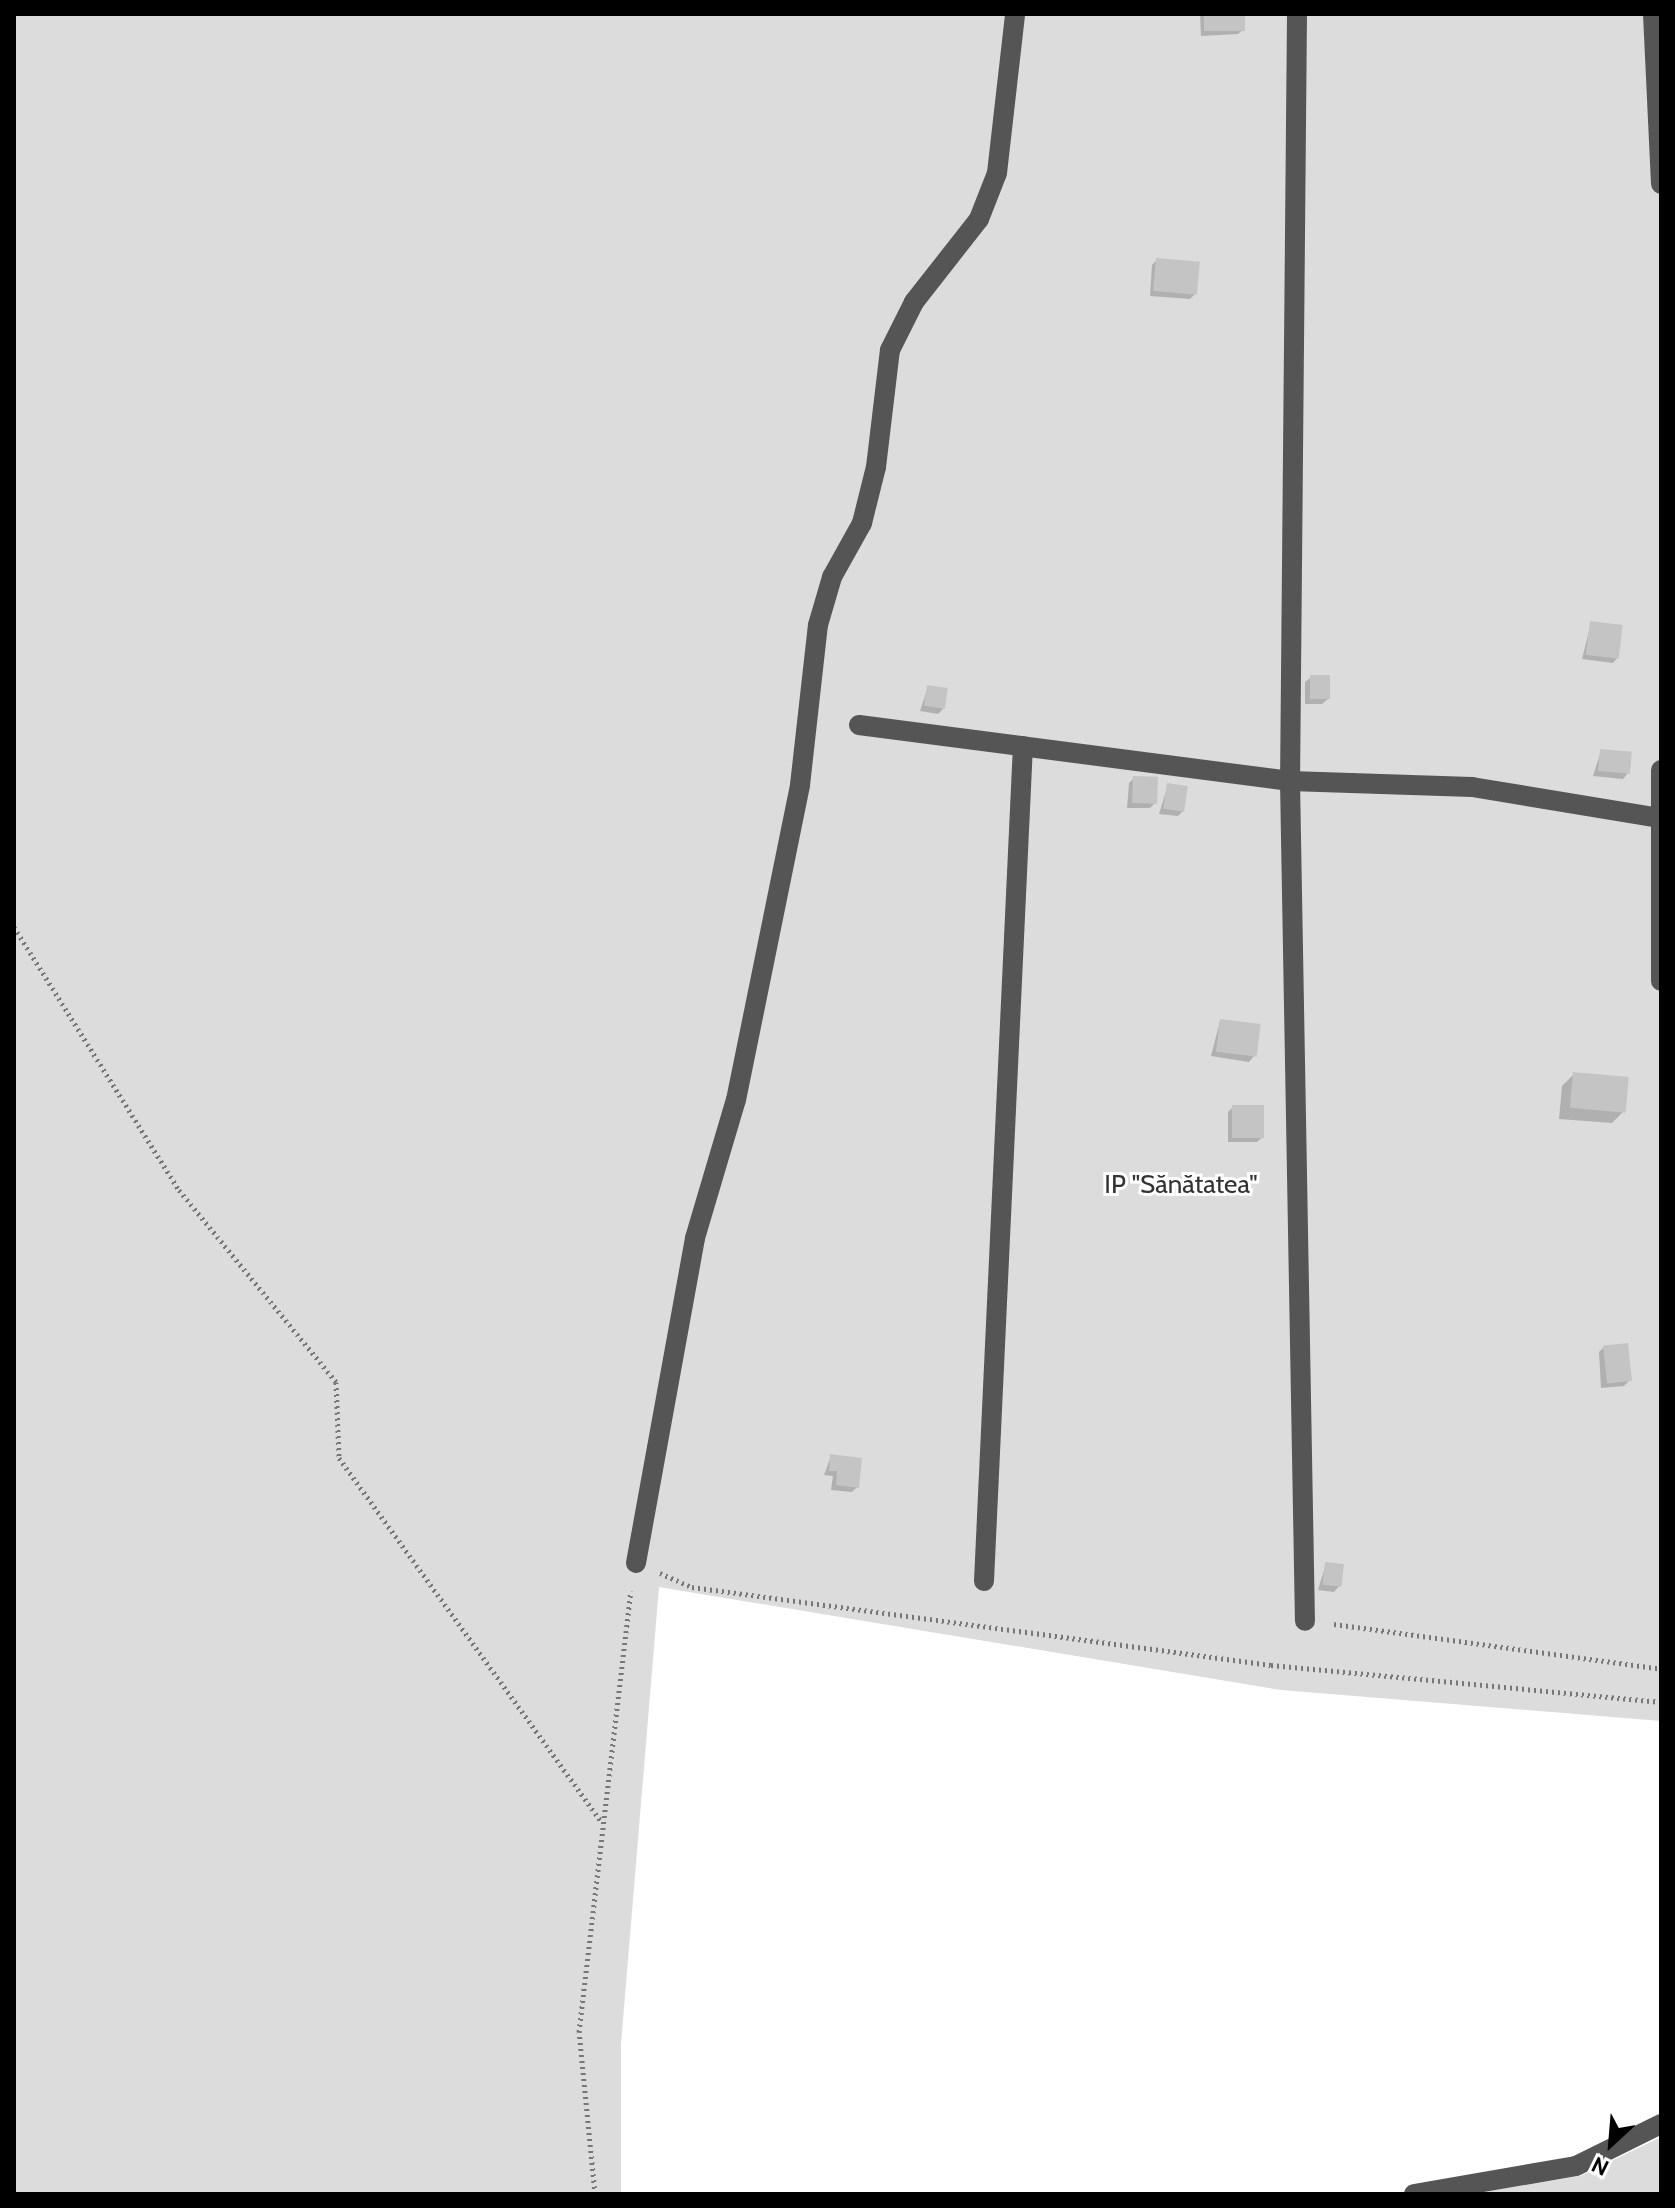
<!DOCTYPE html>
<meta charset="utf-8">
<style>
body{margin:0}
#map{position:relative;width:1675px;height:2208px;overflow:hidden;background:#fff;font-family:Cabin,sans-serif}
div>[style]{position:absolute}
.green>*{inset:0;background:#dcdcdc}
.shadow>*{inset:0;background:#0003}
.building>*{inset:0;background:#c4c4c4;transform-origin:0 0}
.path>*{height:5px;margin-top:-2.5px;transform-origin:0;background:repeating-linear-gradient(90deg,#777 0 2px,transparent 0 6px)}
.minor>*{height:20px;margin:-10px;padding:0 10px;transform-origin:10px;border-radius:10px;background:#555}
span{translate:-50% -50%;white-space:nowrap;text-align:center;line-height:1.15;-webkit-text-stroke:6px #fff;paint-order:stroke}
.park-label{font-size:26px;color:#333}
.frame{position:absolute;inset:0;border:16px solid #000;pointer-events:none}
.north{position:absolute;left:1571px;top:2104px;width:80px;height:80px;-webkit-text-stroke:6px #fff;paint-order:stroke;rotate:206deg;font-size:22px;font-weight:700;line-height:32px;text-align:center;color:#000}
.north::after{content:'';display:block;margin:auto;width:28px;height:36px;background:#000;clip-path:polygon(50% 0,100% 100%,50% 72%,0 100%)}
</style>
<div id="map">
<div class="green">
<i style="clip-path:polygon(14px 14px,1661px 14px,1661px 1721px,1281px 1690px,659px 1587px,621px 2044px,621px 2194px,14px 2194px)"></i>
<i style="clip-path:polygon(1661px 2137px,1661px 2194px,1471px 2194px,1580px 2176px)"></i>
</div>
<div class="shadow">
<i style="clip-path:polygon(1200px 14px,1243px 14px,1244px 29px,1238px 34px,1201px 36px)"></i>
<i style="clip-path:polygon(1157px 260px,1195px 294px,1190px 299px,1150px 296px,1152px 265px)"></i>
<i style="clip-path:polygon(1591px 623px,1618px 657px,1613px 663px,1582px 659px)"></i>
<i style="clip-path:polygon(1311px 677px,1328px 699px,1322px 704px,1305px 704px,1305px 682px)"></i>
<i style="clip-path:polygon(928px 687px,943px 709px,938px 714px,920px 711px)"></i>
<i style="clip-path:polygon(1601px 751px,1628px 773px,1623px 779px,1593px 776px)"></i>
<i style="clip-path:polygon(1134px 778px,1155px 803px,1150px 808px,1127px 808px,1129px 783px)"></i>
<i style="clip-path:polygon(1168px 785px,1183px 811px,1178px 816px,1159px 814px)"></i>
<i style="clip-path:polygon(1220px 1021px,1254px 1056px,1249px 1062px,1211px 1056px)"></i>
<i style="clip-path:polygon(1574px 1074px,1624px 1111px,1612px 1123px,1559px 1119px,1562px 1086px)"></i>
<i style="clip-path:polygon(1233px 1107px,1263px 1137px,1257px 1142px,1228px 1142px,1228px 1112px)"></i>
<i style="clip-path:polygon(1604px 1347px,1630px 1380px,1624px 1386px,1601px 1388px,1599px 1352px)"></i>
<i style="clip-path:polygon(831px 1456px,857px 1487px,852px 1492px,831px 1490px,833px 1476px,824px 1475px)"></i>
<i style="clip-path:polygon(1326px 1564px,1339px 1586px,1334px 1592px,1318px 1590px)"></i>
</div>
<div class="building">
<i style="left:1204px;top:14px;width:41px;height:17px"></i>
<i style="left:1156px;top:258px;width:44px;height:33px;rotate:5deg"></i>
<i style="left:1590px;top:621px;width:33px;height:34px;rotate:7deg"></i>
<i style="left:1310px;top:675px;width:20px;height:24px"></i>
<i style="left:927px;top:685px;width:21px;height:21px;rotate:8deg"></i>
<i style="left:1600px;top:749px;width:32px;height:22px;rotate:5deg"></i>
<i style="left:1133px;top:776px;width:25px;height:27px;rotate:2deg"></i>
<i style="left:1167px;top:783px;width:21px;height:26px;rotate:8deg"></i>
<i style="left:1220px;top:1019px;width:41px;height:33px;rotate:7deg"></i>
<i style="left:1573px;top:1072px;width:56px;height:36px;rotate:5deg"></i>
<i style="left:1232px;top:1105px;width:32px;height:33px"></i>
<i style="left:1628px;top:1343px;width:38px;height:25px;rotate:84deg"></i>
<i style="clip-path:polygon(830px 1454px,862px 1458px,859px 1488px,836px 1485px,837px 1471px,829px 1471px)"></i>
<i style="left:1325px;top:1562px;width:19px;height:23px;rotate:6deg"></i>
</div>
<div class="path">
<i style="left:14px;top:927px;width:310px;rotate:57.9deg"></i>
<i style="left:179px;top:1190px;width:248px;rotate:50.7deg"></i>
<i style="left:336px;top:1382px;width:76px;rotate:87.7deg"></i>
<i style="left:339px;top:1458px;width:448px;rotate:54.2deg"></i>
<i style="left:660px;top:1573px;width:35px;rotate:24deg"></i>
<i style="left:692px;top:1587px;width:584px;rotate:7.67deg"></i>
<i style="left:1271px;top:1665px;width:392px;rotate:5.4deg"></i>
<i style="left:1334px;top:1624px;width:330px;rotate:7.8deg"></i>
<i style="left:595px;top:2194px;width:163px;rotate:-95.6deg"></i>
<i style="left:579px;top:2032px;width:444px;rotate:-83.3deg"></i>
</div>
<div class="minor">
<i style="left:1297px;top:14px;width:767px;rotate:90.52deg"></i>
<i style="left:1290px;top:781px;width:840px;rotate:88.98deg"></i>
<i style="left:1653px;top:14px;width:170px;rotate:87.3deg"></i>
<i style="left:859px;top:725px;width:435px;rotate:7.4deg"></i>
<i style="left:1290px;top:781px;width:182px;rotate:1.9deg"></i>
<i style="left:1472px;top:787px;width:191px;rotate:9.4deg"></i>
<i style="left:1661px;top:770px;width:211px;rotate:90deg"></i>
<i style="left:636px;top:1563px;width:330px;rotate:-79.7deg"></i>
<i style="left:695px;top:1238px;width:144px;rotate:-73.5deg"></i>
<i style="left:736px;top:1100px;width:321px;rotate:-78.5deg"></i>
<i style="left:800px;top:785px;width:161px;rotate:-83.6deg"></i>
<i style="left:818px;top:625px;width:50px;rotate:-73.7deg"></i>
<i style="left:832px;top:577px;width:62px;rotate:-60.9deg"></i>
<i style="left:862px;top:523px;width:58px;rotate:-76deg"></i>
<i style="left:876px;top:467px;width:118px;rotate:-83.2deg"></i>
<i style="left:890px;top:350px;width:54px;rotate:-63.4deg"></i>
<i style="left:914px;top:302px;width:105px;rotate:-51.9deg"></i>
<i style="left:979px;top:219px;width:49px;rotate:-68.6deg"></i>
<i style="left:997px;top:173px;width:160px;rotate:-83.5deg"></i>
<i style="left:984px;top:1581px;width:836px;rotate:-87.33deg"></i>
<i style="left:1414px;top:2194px;width:164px;rotate:-9.8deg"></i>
<i style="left:1576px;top:2166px;width:95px;rotate:-26.3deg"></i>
</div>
<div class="park-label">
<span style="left:1181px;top:1185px">IP "Sănătatea"</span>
</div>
<div class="frame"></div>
<div class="north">N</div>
</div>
